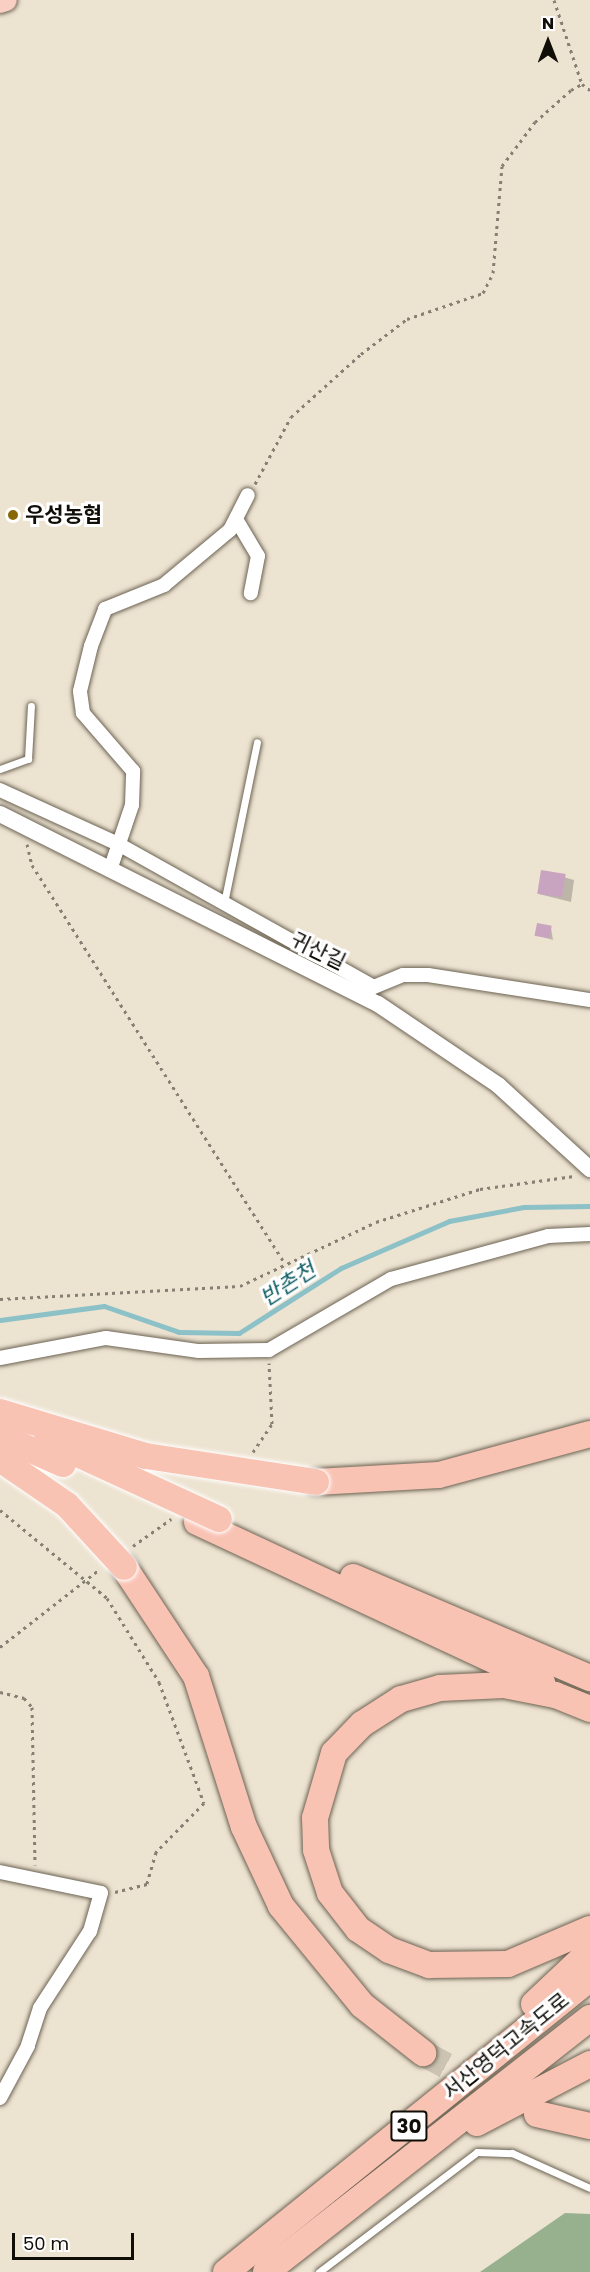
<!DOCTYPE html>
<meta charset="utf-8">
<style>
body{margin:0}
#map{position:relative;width:590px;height:2272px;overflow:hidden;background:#ede3d1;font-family:Poppins,"Noto Sans KR",sans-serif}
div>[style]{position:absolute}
.forest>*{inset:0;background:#97b18e}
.shadow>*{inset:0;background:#0003}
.stream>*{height:5px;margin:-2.5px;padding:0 2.5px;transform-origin:2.5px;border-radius:2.5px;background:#8bc1c7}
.building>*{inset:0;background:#c8a4c0;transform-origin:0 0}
.motorway-tunnel>*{height:26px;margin-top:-13px;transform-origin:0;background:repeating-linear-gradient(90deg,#ccc3b3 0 26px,transparent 0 39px)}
.path>*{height:3px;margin-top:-1.5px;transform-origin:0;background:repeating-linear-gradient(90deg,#867f73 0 3px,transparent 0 7.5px)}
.roads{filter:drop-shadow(0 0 2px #6c6353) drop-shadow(0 0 2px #6c6353)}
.service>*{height:7px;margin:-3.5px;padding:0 3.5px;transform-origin:3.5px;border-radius:3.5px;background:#fff}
.minor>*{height:14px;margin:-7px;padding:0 7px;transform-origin:7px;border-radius:7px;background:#fff}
.tertiary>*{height:16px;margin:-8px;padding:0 8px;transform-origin:8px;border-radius:8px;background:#fff}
.trunk>*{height:22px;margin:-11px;padding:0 11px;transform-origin:11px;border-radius:11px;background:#facfc3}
.motorway>*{height:26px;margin:-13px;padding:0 13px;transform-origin:13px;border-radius:13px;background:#f9c3b4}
.bridges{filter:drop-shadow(0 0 2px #fff) drop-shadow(0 0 2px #fff)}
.motorway-bridge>*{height:26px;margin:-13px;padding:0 13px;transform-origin:13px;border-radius:13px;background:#f9c3b4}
.dots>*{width:16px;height:16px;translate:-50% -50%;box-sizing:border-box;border:3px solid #fff;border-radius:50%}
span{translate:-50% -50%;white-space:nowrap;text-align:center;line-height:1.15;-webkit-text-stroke:6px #fff;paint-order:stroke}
.shield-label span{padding:2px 4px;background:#fff;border:2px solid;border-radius:4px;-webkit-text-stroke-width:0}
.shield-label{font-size:20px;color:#110e08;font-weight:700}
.poi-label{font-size:21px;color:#110e08;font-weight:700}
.left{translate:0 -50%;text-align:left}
.street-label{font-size:21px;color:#110e08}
.water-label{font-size:22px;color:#146066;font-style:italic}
.north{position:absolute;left:518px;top:12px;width:60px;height:60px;-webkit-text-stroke:4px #fff;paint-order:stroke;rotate:0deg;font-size:16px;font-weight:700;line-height:24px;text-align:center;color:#110e08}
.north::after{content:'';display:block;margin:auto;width:21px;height:27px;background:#110e08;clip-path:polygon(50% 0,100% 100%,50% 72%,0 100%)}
.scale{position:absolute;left:12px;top:2233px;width:122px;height:27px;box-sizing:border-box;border:3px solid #110e08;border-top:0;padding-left:8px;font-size:18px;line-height:21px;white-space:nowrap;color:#110e08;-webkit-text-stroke:4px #fff;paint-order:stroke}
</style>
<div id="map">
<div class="forest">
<i style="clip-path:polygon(565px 2213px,590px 2214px,590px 2272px,480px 2272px)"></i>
</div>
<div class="shadow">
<i style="clip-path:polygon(542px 871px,574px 880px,571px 902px,539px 894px)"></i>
<i style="clip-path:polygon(551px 928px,553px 940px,537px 935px)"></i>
</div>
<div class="stream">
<i style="left:0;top:1320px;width:105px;rotate:-7.7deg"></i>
<i style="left:104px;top:1306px;width:79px;rotate:19.1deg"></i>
<i style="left:179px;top:1332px;width:60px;rotate:1deg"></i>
<i style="left:239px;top:1333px;width:121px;rotate:-32.5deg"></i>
<i style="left:341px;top:1268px;width:118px;rotate:-23.5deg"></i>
<i style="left:449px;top:1221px;width:76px;rotate:-10.6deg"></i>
<i style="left:524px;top:1207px;width:66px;rotate:-0.9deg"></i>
</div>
<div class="building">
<i style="left:541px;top:870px;width:25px;height:24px;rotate:9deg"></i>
<i style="left:537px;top:923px;width:15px;height:13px;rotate:11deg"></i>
</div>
<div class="motorway-tunnel">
<i style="left:423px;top:2053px;width:102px;rotate:28.8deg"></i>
</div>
<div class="path">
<i style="left:554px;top:0;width:89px;rotate:71.6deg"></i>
<i style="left:255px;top:484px;width:76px;rotate:-61.8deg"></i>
<i style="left:291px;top:417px;width:94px;rotate:-42deg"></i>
<i style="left:361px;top:354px;width:58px;rotate:-37.3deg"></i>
<i style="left:407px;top:319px;width:80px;rotate:-18.9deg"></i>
<i style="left:483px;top:293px;width:22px;rotate:-63deg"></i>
<i style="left:493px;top:273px;width:107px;rotate:-85.2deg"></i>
<i style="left:502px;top:166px;width:55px;rotate:-53.1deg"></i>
<i style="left:535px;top:122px;width:48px;rotate:-41.6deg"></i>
<i style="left:571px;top:90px;width:13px;rotate:-29deg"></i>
<i style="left:582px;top:84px;width:10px;rotate:37deg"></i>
<i style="left:27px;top:844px;width:22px;rotate:77deg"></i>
<i style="left:32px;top:865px;width:472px;rotate:57.6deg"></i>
<i style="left:0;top:1299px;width:240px;rotate:-3.1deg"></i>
<i style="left:240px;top:1286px;width:150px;rotate:-25.2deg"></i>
<i style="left:376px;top:1222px;width:109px;rotate:-17.6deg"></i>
<i style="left:480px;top:1189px;width:95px;rotate:-7.9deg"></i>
<i style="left:253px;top:1452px;width:34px;rotate:-56deg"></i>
<i style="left:272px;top:1424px;width:61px;rotate:-92.8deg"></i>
<i style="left:0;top:1510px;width:139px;rotate:39.4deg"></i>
<i style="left:107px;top:1598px;width:99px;rotate:58.2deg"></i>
<i style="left:159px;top:1682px;width:129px;rotate:69.6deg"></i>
<i style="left:204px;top:1803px;width:69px;rotate:134.4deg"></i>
<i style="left:156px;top:1852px;width:33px;rotate:106deg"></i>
<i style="left:147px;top:1884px;width:33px;rotate:166deg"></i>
<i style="left:133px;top:1546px;width:47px;rotate:-35.4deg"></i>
<i style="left:0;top:1647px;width:127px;rotate:-38deg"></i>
<i style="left:0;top:1692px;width:25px;rotate:14deg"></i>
<i style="left:24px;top:1698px;width:12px;rotate:48deg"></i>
<i style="left:32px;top:1707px;width:158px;rotate:88.9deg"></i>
</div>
<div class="roads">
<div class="service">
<i style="left:0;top:769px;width:30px;rotate:-20deg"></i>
<i style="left:28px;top:759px;width:53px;rotate:-86.8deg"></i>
<i style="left:224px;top:903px;width:164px;rotate:-78.4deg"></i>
<i style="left:319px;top:2272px;width:198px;rotate:-37.2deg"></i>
<i style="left:477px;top:2152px;width:35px;rotate:2deg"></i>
<i style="left:512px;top:2153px;width:85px;rotate:24.2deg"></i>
</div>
<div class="minor">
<i style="left:236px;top:519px;width:43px;rotate:59.3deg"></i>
<i style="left:258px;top:556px;width:38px;rotate:101deg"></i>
<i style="left:0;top:790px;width:132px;rotate:24.6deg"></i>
<i style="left:120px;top:845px;width:287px;rotate:29.2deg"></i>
<i style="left:110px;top:870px;width:69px;rotate:-71.3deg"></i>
<i style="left:132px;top:805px;width:34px;rotate:-88deg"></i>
<i style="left:133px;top:771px;width:77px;rotate:-130.8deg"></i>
<i style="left:83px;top:713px;width:22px;rotate:-98deg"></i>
<i style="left:80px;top:691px;width:46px;rotate:-76.3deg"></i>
<i style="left:91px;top:646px;width:40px;rotate:-69deg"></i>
<i style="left:105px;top:609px;width:64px;rotate:-22.1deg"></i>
<i style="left:164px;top:585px;width:86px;rotate:-39.8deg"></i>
<i style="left:230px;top:530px;width:39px;rotate:-63deg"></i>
<i style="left:364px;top:991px;width:42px;rotate:-22.3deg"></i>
<i style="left:403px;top:975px;width:25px"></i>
<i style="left:428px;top:975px;width:164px;rotate:8.8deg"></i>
<i style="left:0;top:1358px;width:108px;rotate:-10.7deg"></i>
<i style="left:106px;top:1338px;width:94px;rotate:8deg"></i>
<i style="left:199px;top:1351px;width:70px;rotate:-0.8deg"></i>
<i style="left:269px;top:1350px;width:141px;rotate:-30.2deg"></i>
<i style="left:391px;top:1279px;width:163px;rotate:-15.3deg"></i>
<i style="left:548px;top:1236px;width:42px;rotate:-2.7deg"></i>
<i style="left:0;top:1872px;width:103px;rotate:11.7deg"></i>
<i style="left:101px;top:1893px;width:40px;rotate:106deg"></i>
<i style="left:90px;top:1931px;width:92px;rotate:123deg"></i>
<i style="left:40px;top:2008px;width:40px;rotate:108deg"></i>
<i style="left:28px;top:2046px;width:59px;rotate:118.3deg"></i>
</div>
<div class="tertiary">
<i style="left:0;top:814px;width:423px;rotate:26.7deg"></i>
<i style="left:378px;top:1004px;width:145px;rotate:34deg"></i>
<i style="left:498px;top:1085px;width:125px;rotate:42.4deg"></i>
</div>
<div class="trunk">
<i style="left:0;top:2px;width:6px;rotate:-18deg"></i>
</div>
<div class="motorway">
<i style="left:316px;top:1482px;width:123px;rotate:-3.3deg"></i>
<i style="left:439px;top:1475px;width:156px;rotate:-15.2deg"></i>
<i style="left:197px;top:1522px;width:381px;rotate:25deg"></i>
<i style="left:124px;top:1567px;width:131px;rotate:56.6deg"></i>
<i style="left:196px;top:1676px;width:158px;rotate:72.4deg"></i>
<i style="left:244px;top:1827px;width:87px;rotate:64.9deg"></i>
<i style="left:281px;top:1906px;width:128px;rotate:50.7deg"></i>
<i style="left:362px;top:2005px;width:78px;rotate:38.2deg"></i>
<i style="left:353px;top:1577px;width:258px;rotate:23.1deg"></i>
<i style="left:590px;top:1709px;width:38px;rotate:-158deg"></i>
<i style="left:555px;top:1695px;width:52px;rotate:-168.9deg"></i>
<i style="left:504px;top:1685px;width:64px;rotate:177.3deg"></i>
<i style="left:440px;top:1688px;width:41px;rotate:164.2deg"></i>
<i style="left:401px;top:1699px;width:46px;rotate:147.3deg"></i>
<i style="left:362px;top:1724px;width:40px;rotate:134deg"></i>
<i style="left:334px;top:1753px;width:68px;rotate:106.3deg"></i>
<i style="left:315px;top:1818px;width:32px;rotate:88deg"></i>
<i style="left:316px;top:1850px;width:45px;rotate:72deg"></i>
<i style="left:330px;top:1893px;width:46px;rotate:52.1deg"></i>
<i style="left:358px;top:1929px;width:37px;rotate:34deg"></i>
<i style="left:389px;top:1950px;width:43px;rotate:20.6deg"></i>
<i style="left:429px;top:1965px;width:79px;rotate:-0.7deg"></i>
<i style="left:508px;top:1964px;width:89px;rotate:-23.1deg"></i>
<i style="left:534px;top:2004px;width:77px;rotate:-43.4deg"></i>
<i style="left:537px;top:2114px;width:54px;rotate:12.8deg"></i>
<i style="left:477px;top:2123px;width:127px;rotate:-27.6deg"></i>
<i style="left:226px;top:2272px;width:468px;rotate:-38.9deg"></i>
<i style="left:266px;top:2272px;width:412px;rotate:-38.1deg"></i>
</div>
</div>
<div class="bridges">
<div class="motorway-bridge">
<i style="left:0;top:1412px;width:152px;rotate:16.8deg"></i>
<i style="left:146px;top:1456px;width:172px;rotate:8.7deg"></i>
<i style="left:0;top:1436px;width:69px;rotate:24deg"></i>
<i style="left:47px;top:1440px;width:189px;rotate:24.7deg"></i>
<i style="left:0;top:1459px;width:81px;rotate:34.5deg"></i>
<i style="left:67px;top:1505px;width:84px;rotate:47.4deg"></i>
</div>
</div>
<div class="dots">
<i style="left:13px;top:515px;background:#886805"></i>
</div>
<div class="shield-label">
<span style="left:409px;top:2126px">30</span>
</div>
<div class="poi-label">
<span class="left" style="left:25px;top:515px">우성농협</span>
</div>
<div class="street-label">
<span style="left:318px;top:951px;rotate:26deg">귀산길</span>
<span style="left:506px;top:2046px;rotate:-39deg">서산영덕고속도로</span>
</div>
<div class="water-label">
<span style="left:288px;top:1284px;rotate:-33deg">반촌천</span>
</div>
<div class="north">N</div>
<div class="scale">50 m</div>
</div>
